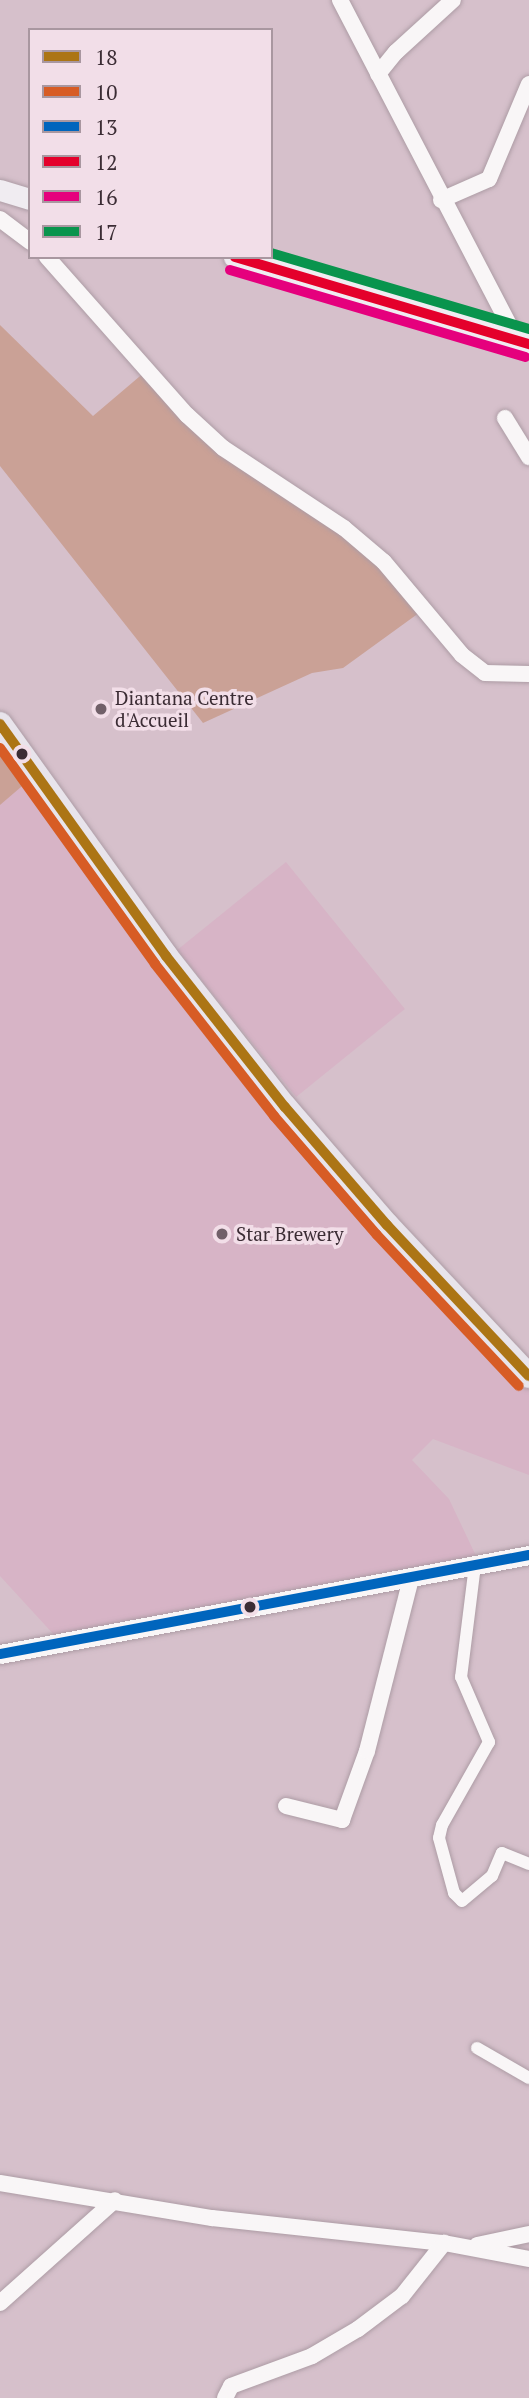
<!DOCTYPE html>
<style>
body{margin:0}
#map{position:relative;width:529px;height:2398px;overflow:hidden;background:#d6c0cb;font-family:"PT Serif",serif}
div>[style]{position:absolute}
.built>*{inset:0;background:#d7b4c6;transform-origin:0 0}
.green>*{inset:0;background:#caa196}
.roads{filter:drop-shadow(0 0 2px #ad9ca5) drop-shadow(0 0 2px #ad9ca5)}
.pedestrian>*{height:12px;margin:-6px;padding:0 6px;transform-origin:6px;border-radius:6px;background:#f9f6f7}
.minor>*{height:16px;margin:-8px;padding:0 8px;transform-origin:8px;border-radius:8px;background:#f9f6f7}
.tertiary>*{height:19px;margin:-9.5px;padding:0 9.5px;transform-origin:9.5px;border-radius:9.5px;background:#f9f6f7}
.secondary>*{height:21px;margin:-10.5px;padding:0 10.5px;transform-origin:10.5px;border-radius:10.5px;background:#f0ecf1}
.primary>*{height:24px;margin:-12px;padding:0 12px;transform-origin:12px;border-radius:12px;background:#e8e4eb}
.bus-1>*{height:10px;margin:-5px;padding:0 5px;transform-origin:5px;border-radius:5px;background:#ac7515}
.bus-2>*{height:10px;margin:-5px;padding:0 5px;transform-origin:5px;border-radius:5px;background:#d75c25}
.bus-3>*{height:10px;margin:-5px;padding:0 5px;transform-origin:5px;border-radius:5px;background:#0065bd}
.bus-4>*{height:10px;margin:-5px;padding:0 5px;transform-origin:5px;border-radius:5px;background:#e4002b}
.bus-5>*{height:10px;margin:-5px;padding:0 5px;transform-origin:5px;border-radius:5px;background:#e5007d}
.bus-6>*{height:10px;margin:-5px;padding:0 5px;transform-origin:5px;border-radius:5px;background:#09944d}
.dots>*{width:19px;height:19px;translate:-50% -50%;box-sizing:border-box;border:4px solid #f2dee8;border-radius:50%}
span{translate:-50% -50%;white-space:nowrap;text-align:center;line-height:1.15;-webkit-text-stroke:7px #f2dee8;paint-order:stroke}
.poi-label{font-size:19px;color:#3b2c34}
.left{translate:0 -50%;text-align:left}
.legend{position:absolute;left:28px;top:28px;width:245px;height:231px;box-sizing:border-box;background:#f2dee8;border:2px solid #a997a0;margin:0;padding:9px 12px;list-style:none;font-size:21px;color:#3b2c34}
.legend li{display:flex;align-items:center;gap:14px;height:35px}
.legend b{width:35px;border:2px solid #a997a0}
</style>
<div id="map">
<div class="built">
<i style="clip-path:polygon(0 741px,158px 969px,331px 1173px,529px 1385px,529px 1475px,433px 1439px,412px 1460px,449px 1499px,477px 1558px,56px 1637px,0 1576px)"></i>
<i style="left:286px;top:862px;width:189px;height:140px;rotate:51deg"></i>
</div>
<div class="green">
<i style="clip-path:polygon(0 325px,93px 416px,146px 371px,187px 415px,344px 528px,423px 610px,343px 668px,312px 673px,203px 723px,0 466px)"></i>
<i style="clip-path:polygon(0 739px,28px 781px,0 805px)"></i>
</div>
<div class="roads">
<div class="pedestrian">
<i style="left:475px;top:1565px;width:113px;rotate:97.1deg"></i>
<i style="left:461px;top:1677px;width:71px;rotate:66.7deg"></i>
<i style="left:489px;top:1742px;width:95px;rotate:119.5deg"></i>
<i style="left:442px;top:1825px;width:13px;rotate:103deg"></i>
<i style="left:439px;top:1838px;width:57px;rotate:74.7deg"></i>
<i style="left:454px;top:1893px;width:11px;rotate:45deg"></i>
<i style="left:462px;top:1901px;width:39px;rotate:-40deg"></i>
<i style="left:492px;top:1876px;width:25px;rotate:-67deg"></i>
<i style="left:502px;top:1853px;width:29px;rotate:22deg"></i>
<i style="left:477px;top:2048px;width:60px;rotate:30deg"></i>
</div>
<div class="minor">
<i style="left:340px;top:0;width:383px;rotate:62.5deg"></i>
<i style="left:378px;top:74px;width:28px;rotate:-51deg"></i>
<i style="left:396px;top:52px;width:77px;rotate:-42.4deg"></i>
<i style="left:441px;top:200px;width:52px;rotate:-23.6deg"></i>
<i style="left:489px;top:179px;width:103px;rotate:-67.2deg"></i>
<i style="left:0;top:219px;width:38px;rotate:37deg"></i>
<i style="left:47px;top:257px;width:211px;rotate:48.5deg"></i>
<i style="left:187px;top:415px;width:49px;rotate:42.5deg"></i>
<i style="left:223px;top:448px;width:145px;rotate:33.5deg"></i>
<i style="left:344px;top:528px;width:52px;rotate:40.4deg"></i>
<i style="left:384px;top:562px;width:121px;rotate:50deg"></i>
<i style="left:462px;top:655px;width:29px;rotate:38deg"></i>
<i style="left:485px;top:673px;width:44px;rotate:1.3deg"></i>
<i style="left:505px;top:418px;width:46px;rotate:58.4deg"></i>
<i style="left:286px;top:1806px;width:58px;rotate:14deg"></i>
<i style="left:342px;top:1820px;width:73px;rotate:-70.1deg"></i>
<i style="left:367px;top:1751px;width:178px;rotate:-75.7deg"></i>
<i style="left:0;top:2183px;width:215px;rotate:9.4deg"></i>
<i style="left:212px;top:2218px;width:233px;rotate:6.2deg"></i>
<i style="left:444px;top:2243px;width:86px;rotate:10.7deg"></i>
<i style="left:477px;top:2245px;width:53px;rotate:-11.9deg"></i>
<i style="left:0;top:2303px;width:154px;rotate:-41.8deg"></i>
<i style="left:225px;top:2398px;width:13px;rotate:-63deg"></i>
<i style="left:231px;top:2386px;width:86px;rotate:-20.3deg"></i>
<i style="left:312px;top:2356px;width:53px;rotate:-30.4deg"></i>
<i style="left:358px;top:2329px;width:55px;rotate:-36.9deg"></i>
<i style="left:402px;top:2296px;width:68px;rotate:-51.6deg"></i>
</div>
<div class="tertiary">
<i style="left:0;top:1654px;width:538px;rotate:-10.6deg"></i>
</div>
<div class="secondary">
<i style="left:0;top:190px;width:31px;rotate:17deg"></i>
<i style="left:234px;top:257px;width:308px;rotate:16.4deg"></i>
</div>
<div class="primary">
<i style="left:0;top:724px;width:285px;rotate:54.4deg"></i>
<i style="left:166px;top:956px;width:192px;rotate:51.8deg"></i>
<i style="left:285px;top:1107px;width:156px;rotate:49.2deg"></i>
<i style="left:387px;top:1225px;width:207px;rotate:46.8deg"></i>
</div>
</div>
<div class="bus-1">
<i style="left:0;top:724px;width:285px;rotate:54.4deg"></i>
<i style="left:166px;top:956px;width:192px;rotate:51.8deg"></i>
<i style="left:285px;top:1107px;width:156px;rotate:49.2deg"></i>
<i style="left:387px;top:1225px;width:207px;rotate:46.8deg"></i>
</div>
<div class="bus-2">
<i style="left:0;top:748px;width:266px;rotate:54.3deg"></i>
<i style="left:155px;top:964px;width:193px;rotate:51.9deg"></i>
<i style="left:274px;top:1116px;width:157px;rotate:49.1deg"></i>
<i style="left:377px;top:1235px;width:207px;rotate:46.8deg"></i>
</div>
<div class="bus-3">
<i style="left:0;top:1654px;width:538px;rotate:-10.6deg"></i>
</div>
<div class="bus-4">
<i style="left:235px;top:257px;width:307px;rotate:16.5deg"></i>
</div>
<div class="bus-5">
<i style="left:230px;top:270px;width:308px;rotate:16.4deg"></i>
</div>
<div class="bus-6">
<i style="left:271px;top:253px;width:269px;rotate:16.4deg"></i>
</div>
<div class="dots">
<i style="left:101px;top:709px;background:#716069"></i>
<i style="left:22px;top:754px;background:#3b2c34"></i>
<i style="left:222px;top:1234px;background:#716069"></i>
<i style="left:250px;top:1607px;background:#3b2c34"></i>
</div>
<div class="poi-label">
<span class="left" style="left:115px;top:709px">Diantana Centre<br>d'Accueil</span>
<span class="left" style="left:236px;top:1234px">Star Brewery</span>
</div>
<ul class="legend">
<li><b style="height:9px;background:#ac7515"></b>18</li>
<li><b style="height:9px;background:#d75c25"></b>10</li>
<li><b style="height:9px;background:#0065bd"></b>13</li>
<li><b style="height:9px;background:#e4002b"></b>12</li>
<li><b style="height:9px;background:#e5007d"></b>16</li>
<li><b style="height:9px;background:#09944d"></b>17</li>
</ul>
</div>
